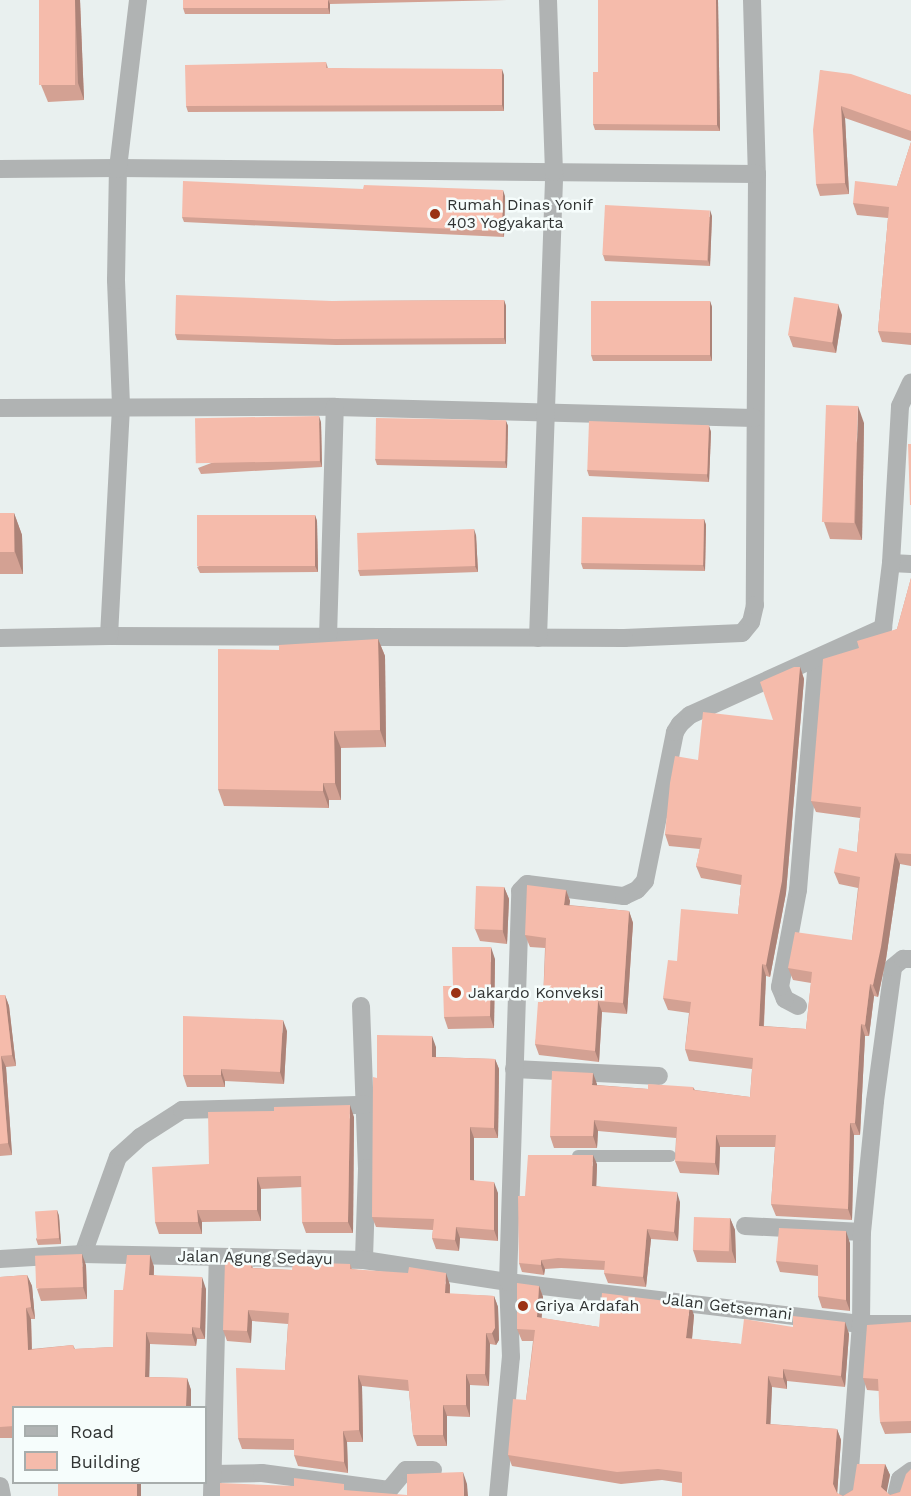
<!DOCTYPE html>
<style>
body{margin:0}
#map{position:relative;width:911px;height:1496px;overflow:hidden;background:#e9f0ef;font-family:"Work Sans",sans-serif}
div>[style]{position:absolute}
.service>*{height:12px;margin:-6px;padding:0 6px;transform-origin:6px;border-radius:6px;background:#b0b3b3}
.minor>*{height:18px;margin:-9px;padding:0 9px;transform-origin:9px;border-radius:9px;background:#b0b3b3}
.wall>*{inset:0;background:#d3a193}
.shaded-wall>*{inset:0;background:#ac8378;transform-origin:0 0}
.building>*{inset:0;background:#f5bbab;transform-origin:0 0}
.dots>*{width:16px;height:16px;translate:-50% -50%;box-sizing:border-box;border:3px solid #f6fdfc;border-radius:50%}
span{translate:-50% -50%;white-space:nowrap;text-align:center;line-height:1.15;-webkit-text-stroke:5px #f6fdfc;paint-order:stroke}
.poi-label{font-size:16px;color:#313433}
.left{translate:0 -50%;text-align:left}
.street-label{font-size:16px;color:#313433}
.legend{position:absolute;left:12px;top:1406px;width:195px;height:78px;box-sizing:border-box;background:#f6fdfc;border:2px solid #a7adac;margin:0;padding:8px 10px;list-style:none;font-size:18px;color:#313433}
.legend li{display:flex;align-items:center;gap:12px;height:30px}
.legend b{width:30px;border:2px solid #a7adac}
</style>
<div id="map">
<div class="service">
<i style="left:578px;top:1156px;width:92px"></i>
</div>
<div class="minor">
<i style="left:752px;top:0;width:174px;rotate:88.4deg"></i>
<i style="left:757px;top:174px;width:431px;rotate:90.3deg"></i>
<i style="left:755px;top:605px;width:17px;rotate:103deg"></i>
<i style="left:751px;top:622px;width:14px;rotate:129deg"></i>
<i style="left:742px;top:633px;width:118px;rotate:177.6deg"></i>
<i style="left:624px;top:638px;width:515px;rotate:-179.78deg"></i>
<i style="left:109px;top:636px;width:231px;rotate:-87deg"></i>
<i style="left:121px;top:405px;width:125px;rotate:-92.3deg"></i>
<i style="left:116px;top:280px;width:112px;rotate:-89deg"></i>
<i style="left:118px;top:168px;width:639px;rotate:0.54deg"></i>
<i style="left:0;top:169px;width:118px;rotate:-0.5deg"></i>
<i style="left:118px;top:168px;width:169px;rotate:-83.2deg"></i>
<i style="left:0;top:408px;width:335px;rotate:-0.2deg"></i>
<i style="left:335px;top:407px;width:419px;rotate:1.5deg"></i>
<i style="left:891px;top:563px;width:20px;rotate:3deg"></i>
<i style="left:328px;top:637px;width:230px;rotate:-88.3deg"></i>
<i style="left:0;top:638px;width:109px;rotate:-1.1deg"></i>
<i style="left:538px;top:638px;width:466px;rotate:-88deg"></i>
<i style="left:554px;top:172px;width:172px;rotate:-92deg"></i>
<i style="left:361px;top:1006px;width:162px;rotate:87.9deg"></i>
<i style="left:367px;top:1168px;width:92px;rotate:91.9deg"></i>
<i style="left:798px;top:1006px;width:15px;rotate:-152deg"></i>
<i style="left:785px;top:999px;width:13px;rotate:-113deg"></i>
<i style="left:780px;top:987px;width:99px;rotate:-79.5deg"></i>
<i style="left:798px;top:890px;width:232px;rotate:-85.3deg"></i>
<i style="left:514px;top:1069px;width:145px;rotate:2.8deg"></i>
<i style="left:745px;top:1226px;width:117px;rotate:2.9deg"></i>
<i style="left:83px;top:1254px;width:103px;rotate:-70.2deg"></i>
<i style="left:118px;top:1157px;width:30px;rotate:-42deg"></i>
<i style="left:140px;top:1137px;width:50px;rotate:-32.7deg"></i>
<i style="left:182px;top:1110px;width:184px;rotate:-1.6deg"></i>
<i style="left:0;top:1259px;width:83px;rotate:-3.4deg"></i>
<i style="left:83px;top:1254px;width:281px;rotate:1.2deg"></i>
<i style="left:364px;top:1260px;width:146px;rotate:8.7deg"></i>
<i style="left:508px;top:1282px;width:355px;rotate:6.8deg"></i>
<i style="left:861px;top:1324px;width:50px"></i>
<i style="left:212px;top:1474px;width:50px;rotate:-1.1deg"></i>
<i style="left:262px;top:1473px;width:128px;rotate:7.6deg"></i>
<i style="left:389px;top:1490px;width:26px;rotate:-50deg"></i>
<i style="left:406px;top:1470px;width:27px"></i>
<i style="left:0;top:1486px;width:10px;rotate:79deg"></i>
<i style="left:212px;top:1496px;width:238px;rotate:-88.6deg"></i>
<i style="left:498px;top:1496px;width:140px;rotate:-84.7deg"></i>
<i style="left:511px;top:1357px;width:75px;rotate:-92.3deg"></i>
<i style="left:508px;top:1282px;width:391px;rotate:-88.2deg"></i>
<i style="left:520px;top:891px;width:10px;rotate:-45deg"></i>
<i style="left:527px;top:884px;width:98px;rotate:7.1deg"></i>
<i style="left:624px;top:896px;width:14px;rotate:-25deg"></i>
<i style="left:637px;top:890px;width:12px;rotate:-48deg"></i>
<i style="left:645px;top:881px;width:152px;rotate:-78.6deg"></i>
<i style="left:675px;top:732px;width:9px;rotate:-58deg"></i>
<i style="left:680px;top:724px;width:13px;rotate:-42deg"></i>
<i style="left:690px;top:715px;width:212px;rotate:-24.3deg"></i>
<i style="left:883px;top:628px;width:65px;rotate:-83deg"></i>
<i style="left:891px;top:563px;width:157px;rotate:-86.7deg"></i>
<i style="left:900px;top:406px;width:26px;rotate:-65deg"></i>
<i style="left:848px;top:1496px;width:172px;rotate:-85.7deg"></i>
<i style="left:861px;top:1324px;width:92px;rotate:-89.4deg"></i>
<i style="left:862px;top:1232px;width:132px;rotate:-84.3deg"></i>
<i style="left:875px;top:1101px;width:135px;rotate:-82.3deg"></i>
<i style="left:893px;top:967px;width:13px;rotate:-39deg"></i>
<i style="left:903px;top:959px;width:8px"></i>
<i style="left:896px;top:1496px;width:17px;rotate:-77deg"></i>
<i style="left:900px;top:1479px;width:14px;rotate:-36deg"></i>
</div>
<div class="wall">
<i style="clip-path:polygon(39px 0,80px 0,84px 100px,48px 102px,41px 85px)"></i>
<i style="clip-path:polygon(183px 0,507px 0,330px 4px,330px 14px,185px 14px,183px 8px)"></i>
<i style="clip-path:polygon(718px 0,720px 131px,595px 130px,593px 124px)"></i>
<i style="clip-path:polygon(326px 62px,328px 68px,504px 75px,504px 111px,188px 112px,186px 106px)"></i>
<i style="clip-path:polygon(820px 70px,911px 95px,911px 141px,845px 118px,849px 194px,820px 196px,816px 184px)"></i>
<i style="clip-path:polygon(911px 142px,911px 345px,882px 342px,878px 331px,888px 218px,857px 215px,853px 203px,897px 186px)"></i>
<i style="clip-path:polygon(505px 196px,504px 237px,184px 222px,182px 217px)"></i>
<i style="clip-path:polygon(712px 216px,710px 266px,605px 261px,603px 255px)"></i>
<i style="clip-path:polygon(504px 300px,506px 306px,506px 344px,336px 345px,177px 340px,175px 334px,332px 301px)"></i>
<i style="clip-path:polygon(710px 301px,712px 307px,712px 361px,593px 361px,591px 355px)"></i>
<i style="clip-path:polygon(842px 315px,836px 353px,793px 347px,789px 336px)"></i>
<i style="clip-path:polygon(506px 421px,508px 426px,507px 468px,377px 465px,375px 459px)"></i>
<i style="clip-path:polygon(321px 422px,322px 467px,201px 474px,198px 468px)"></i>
<i style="clip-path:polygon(864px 423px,862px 540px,830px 539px,824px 522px)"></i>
<i style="clip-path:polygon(709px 426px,711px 432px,709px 482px,589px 476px,587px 470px)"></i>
<i style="clip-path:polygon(0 513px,14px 513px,22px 535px,23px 574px,0 574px)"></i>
<i style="clip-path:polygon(315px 515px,317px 521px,318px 572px,200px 573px,197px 567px)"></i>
<i style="clip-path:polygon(704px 519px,706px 525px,705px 571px,583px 569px,581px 563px)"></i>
<i style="clip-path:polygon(476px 535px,478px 572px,360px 576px,358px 570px)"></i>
<i style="clip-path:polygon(911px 578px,911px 866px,900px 864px,886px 959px,878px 997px,874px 996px,869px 1036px,865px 1036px,860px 1135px,854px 1135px,852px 1220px,776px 1216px,771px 1204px,775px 1147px,720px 1147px,719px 1175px,680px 1173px,675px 1161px,676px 1138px,598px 1131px,597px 1148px,554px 1148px,550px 1136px,597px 1085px,648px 1089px,693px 1087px,695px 1090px,750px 1097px,752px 1069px,689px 1061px,685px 1049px,689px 1013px,668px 1010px,663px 998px,677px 961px,738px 914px,741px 885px,701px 878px,696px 866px,700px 849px,669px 846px,665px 834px,698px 760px,773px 720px,800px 667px,804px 679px,786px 893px,770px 977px,766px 976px,764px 1026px,806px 1029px,811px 983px,793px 980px,788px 968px,852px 940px,858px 888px,839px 884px,834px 872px,857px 852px,860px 818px,816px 812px,811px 801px,859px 648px,897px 629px)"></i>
<i style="clip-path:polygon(378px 639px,385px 656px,386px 747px,341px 748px,341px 800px,329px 800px,329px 808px,224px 806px,218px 789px,279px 650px)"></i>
<i style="clip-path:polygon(504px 887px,509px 899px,507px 944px,480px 941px,475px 929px)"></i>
<i style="clip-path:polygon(566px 890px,570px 901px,569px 905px,629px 911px,633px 923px,627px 1014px,602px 1012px,599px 1062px,539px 1055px,535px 1044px,543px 1002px,545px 948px,530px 947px,525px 935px)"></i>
<i style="clip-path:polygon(495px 959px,494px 1028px,448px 1029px,444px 1017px,453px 986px)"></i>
<i style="clip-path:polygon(0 995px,5px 995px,9px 1006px,16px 1066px,6px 1067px,12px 1155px,0 1156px)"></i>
<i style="clip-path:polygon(287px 1031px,284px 1084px,225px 1081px,225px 1087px,187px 1087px,183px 1075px)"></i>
<i style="clip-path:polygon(436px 1047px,436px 1057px,495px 1059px,499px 1069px,498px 1138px,474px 1138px,474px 1180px,498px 1193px,498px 1241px,460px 1238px,459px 1251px,436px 1249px,432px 1238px,433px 1230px,376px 1227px,372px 1217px,377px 1078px)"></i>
<i style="clip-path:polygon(354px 1117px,353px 1233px,306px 1233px,302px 1222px,302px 1187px,261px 1189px,261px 1221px,202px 1222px,202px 1234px,159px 1234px,155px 1222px,209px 1164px)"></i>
<i style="clip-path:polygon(597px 1164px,596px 1186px,680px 1202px,678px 1241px,651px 1239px,646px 1287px,608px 1283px,604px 1273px,605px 1270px,561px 1268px,545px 1269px,544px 1275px,522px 1272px,519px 1263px,525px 1196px)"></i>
<i style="clip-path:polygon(57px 1210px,59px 1216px,61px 1244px,38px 1245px,36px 1239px)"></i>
<i style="clip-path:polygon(730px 1218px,735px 1230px,736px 1263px,697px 1262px,693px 1250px)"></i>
<i style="clip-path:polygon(850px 1243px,850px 1311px,822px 1308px,818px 1296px,818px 1276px,780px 1272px,776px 1261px)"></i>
<i style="clip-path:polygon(150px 1255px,154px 1267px,154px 1275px,206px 1289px,205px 1339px,197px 1339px,196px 1346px,150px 1344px,149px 1377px,187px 1378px,191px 1390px,191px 1407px,14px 1407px,14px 1438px,0 1438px,0 1277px,27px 1275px,32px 1286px,35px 1319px,31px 1319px,32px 1349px,73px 1345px,75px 1349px,113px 1347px,123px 1290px)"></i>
<i style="clip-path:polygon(251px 1263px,253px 1268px,292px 1270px,350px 1264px,352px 1269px,450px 1285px,450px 1294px,494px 1296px,498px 1307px,499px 1340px,496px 1345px,490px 1344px,489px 1386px,470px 1385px,470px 1417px,447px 1416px,447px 1446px,417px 1446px,413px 1435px,409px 1391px,362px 1386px,363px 1442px,347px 1442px,348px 1473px,298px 1466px,294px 1455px,294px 1450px,242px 1449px,238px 1438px,285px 1370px,288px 1324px,252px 1321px,251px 1343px,227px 1341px,223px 1330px)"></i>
<i style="clip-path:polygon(86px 1265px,87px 1299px,41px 1301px,37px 1289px)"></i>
<i style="clip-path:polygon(539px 1286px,543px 1297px,541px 1318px,599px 1327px,694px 1315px,692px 1339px,741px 1344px,793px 1327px,845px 1322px,849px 1334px,845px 1387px,787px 1381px,787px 1389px,772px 1387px,770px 1424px,837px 1429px,841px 1440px,837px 1493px,843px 1496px,853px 1490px,885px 1464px,890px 1475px,886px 1492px,890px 1495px,900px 1492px,911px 1496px,682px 1496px,682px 1483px,662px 1480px,621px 1484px,512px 1466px,508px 1455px,526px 1400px,533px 1341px,522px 1341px,517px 1329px)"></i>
<i style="clip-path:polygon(911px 1322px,911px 1433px,885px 1434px,880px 1422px,879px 1391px,867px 1390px,863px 1378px)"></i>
</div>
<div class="shaded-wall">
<i style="clip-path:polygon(75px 0,80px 0,84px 100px,78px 83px)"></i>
<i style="clip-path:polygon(328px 0,330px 4px,330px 14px,328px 8px)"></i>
<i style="clip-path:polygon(716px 0,718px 0,720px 131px,717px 125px)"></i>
<i style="clip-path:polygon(502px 69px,504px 75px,504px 111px,502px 105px)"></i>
<i style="clip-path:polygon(841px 106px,845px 118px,849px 194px,845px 183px)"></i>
<i style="clip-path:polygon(503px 190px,505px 196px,504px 237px,502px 231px)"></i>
<i style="clip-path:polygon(710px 210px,712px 216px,710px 266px,708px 260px)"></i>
<i style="clip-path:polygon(504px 300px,506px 306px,506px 344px,504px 338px)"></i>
<i style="clip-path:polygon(710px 301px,712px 307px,712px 361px,710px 355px)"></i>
<i style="clip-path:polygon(838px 304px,842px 315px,836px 353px,832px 342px)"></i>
<i style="clip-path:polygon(858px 406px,864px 423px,862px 540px,855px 523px)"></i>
<i style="clip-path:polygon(319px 416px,321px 422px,322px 467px,320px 461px)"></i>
<i style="clip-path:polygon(506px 421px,508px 426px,507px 468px,505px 462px)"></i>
<i style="clip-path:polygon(709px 426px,711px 432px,709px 482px,707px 476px)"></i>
<i style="clip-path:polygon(14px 513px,22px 535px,23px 574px,15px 552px)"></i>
<i style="clip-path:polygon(315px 515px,317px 521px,318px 572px,315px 566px)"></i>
<i style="clip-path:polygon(704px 519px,706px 525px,705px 571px,703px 565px)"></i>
<i style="clip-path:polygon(474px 529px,476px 535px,478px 572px,475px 566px)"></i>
<i style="clip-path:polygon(378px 639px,385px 656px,386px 747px,380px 730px)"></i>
<i style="clip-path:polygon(800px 667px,804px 679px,786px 893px,770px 977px,766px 965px)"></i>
<i style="clip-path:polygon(334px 731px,341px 748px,341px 800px,335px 783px)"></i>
<i style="clip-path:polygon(323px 783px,329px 800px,329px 808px,323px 791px)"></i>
<i style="clip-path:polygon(895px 853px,900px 864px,886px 959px,878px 997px,873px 985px)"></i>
<i style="clip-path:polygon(504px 887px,509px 899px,507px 944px,503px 932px)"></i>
<i style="clip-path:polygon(566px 890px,570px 901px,568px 916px,564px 905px)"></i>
<i style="clip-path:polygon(629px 911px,633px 923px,627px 1014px,623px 1003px)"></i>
<i style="clip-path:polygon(491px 947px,495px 959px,494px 1028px,490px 1016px)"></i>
<i style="clip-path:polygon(762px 964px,766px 976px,763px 1037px,759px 1026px)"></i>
<i style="clip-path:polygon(870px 984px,874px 996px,869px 1036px,865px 1025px)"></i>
<i style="clip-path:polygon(5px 995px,9px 1006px,16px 1066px,12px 1055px)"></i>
<i style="clip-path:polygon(598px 1001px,602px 1012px,599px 1062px,595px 1051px)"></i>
<i style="clip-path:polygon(283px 1020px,287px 1031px,284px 1084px,280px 1072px)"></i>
<i style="clip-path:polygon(861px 1024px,865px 1036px,860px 1135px,855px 1123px)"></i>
<i style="clip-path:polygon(432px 1036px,436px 1047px,436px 1068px,432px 1057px)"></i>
<i style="clip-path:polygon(1px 1056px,6px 1067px,12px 1155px,8px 1143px)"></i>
<i style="clip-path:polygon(495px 1059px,499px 1069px,498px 1138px,494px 1128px)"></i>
<i style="clip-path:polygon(221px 1069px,225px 1081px,225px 1087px,221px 1075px)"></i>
<i style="clip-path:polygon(593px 1073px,597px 1084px,597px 1096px,592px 1085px)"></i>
<i style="clip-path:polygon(350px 1105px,354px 1117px,353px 1233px,348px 1222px)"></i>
<i style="clip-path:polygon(594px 1120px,598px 1131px,597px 1148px,593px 1136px)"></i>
<i style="clip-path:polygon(850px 1123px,854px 1135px,852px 1220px,848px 1209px)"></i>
<i style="clip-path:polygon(470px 1127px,474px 1138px,474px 1191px,470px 1180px)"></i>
<i style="clip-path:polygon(716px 1135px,720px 1147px,719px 1175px,715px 1163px)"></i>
<i style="clip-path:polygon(593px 1155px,597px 1164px,596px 1196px,592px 1186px)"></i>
<i style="clip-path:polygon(257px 1177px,261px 1189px,261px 1221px,257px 1210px)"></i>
<i style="clip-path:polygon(494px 1182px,498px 1193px,498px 1241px,494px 1230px)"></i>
<i style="clip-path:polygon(677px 1192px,680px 1202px,678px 1241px,674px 1232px)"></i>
<i style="clip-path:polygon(57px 1210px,59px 1216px,61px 1244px,59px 1238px)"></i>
<i style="clip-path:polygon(197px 1210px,202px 1222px,202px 1234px,198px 1222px)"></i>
<i style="clip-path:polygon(730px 1218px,735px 1230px,736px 1263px,732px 1251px)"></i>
<i style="clip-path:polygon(456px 1227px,460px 1238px,459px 1251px,455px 1240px)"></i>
<i style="clip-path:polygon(647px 1229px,651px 1239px,646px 1287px,643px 1277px)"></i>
<i style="clip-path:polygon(846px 1231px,850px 1243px,850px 1311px,846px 1300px)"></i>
<i style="clip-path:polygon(82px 1254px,86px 1265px,87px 1299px,83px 1287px)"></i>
<i style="clip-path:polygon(150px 1255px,154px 1267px,153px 1286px,149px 1275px)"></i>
<i style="clip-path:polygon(541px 1260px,545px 1269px,544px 1275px,541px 1265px)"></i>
<i style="clip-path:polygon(446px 1273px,450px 1285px,449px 1305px,445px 1293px)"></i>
<i style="clip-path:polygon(27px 1275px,32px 1286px,35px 1319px,31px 1307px)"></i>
<i style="clip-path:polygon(202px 1277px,206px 1289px,205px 1339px,200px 1328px)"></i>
<i style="clip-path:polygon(539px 1286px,543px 1297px,541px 1329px,537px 1317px)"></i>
<i style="clip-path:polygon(494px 1296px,498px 1307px,499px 1340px,496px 1345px,492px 1333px)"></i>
<i style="clip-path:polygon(690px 1304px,694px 1315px,691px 1350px,686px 1338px)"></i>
<i style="clip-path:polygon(26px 1308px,31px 1319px,32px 1361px,28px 1350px)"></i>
<i style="clip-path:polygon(248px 1310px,252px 1321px,251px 1343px,247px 1331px)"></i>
<i style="clip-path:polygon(845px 1322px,849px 1334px,845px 1387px,841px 1376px)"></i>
<i style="clip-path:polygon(192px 1327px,197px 1339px,196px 1346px,192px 1334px)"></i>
<i style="clip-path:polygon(146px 1332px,150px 1344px,149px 1389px,145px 1377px)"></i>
<i style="clip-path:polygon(486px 1333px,490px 1344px,489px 1386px,485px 1374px)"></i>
<i style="clip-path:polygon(783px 1369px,787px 1381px,787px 1389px,783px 1378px)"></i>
<i style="clip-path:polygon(466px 1374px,470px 1385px,470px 1417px,466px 1405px)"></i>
<i style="clip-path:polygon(358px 1375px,362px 1386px,363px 1442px,359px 1430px)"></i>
<i style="clip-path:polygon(768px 1376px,772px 1387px,770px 1435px,766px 1424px)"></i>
<i style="clip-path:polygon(187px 1378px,191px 1390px,191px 1407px,186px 1407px)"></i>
<i style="clip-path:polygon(443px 1405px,447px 1416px,447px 1446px,443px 1435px)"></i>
<i style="clip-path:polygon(837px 1429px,841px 1440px,837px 1496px,833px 1484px)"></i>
<i style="clip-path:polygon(343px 1431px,347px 1442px,348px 1473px,344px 1462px)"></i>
<i style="clip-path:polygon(885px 1464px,890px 1475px,886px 1496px,881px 1487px)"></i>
<i style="clip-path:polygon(463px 1472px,467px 1484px,468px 1496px,464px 1496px)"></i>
<i style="left:137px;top:1482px;width:4px;height:14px"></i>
</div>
<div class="building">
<i style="left:39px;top:0;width:36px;height:85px"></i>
<i style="left:183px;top:0;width:145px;height:8px"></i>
<i style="clip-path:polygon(598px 0,716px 0,717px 125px,593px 124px,593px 72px,598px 72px)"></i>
<i style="clip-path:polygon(326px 62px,326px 68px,502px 69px,502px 105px,186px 106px,185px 65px)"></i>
<i style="clip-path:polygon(820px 70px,851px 74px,911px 95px,911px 131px,841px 106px,845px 183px,816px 184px,813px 130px)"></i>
<i style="clip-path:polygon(911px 142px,911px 333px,878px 331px,889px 207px,853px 203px,855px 181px,897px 186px)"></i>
<i style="clip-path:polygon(183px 181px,363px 189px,364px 185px,503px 190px,502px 231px,182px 217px)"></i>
<i style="left:605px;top:205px;width:105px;height:50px;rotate:3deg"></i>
<i style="clip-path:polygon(176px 295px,332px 301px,504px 300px,504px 338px,334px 339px,175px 334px)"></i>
<i style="left:794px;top:297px;width:45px;height:39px;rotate:9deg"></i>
<i style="left:591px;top:301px;width:119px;height:54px"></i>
<i style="left:826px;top:405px;width:32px;height:117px;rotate:2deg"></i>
<i style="left:319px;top:416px;width:45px;height:124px;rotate:89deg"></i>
<i style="left:376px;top:418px;width:130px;height:41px;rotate:1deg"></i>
<i style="left:589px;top:421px;width:120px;height:49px;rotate:2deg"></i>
<i style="clip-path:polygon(908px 444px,911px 444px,911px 505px,910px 505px)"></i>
<i style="left:0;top:513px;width:14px;height:39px"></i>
<i style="left:315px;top:515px;width:51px;height:118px;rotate:90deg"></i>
<i style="left:582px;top:517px;width:122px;height:46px;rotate:1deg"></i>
<i style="left:474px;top:529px;width:37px;height:117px;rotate:88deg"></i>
<i style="clip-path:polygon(911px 578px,911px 854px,895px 853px,881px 947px,873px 985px,870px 984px,865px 1025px,861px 1024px,855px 1123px,850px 1123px,848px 1209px,771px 1204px,776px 1135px,716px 1135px,715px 1163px,675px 1161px,677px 1127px,594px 1120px,593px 1136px,550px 1136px,552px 1071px,593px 1073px,592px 1085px,648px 1089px,648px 1084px,693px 1087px,693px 1090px,750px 1097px,753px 1058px,685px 1049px,691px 1002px,663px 998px,668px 960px,677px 961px,681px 909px,738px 914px,742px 875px,696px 866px,702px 838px,665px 834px,670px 783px,675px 756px,698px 760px,703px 712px,773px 720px,760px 682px,794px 667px,800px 667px,782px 881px,766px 965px,762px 964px,759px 1026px,806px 1029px,812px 972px,788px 968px,795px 932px,852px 940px,860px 877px,834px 872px,839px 848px,857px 852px,861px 807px,811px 801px,823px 659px,859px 648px,857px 641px,897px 629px)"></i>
<i style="clip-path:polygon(378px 639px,380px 730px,334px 731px,335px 783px,323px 783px,323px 791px,218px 789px,218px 649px,279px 650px,279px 645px)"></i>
<i style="clip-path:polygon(527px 885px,566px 890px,564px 905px,629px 911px,623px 1003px,598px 1001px,595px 1051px,535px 1044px,538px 1002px,543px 1002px,546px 938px,525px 935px)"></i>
<i style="left:476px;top:886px;width:28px;height:43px;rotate:2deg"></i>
<i style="clip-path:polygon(452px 947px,491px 947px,490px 1016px,444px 1017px,443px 986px,453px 986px)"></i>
<i style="clip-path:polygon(0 995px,5px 995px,12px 1055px,1px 1056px,8px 1143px,0 1144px)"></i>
<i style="clip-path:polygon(183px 1016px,283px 1020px,280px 1072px,221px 1069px,221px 1075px,183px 1075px)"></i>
<i style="clip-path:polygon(377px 1035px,432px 1036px,432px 1057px,495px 1059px,494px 1128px,470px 1127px,470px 1180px,494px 1182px,494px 1230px,456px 1227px,455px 1240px,432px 1238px,434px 1219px,372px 1217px,373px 1077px,377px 1078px)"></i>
<i style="clip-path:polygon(350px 1105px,348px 1222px,302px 1222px,301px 1176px,257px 1177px,257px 1210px,197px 1210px,198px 1222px,155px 1222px,152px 1167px,209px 1164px,208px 1112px,274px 1111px,274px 1107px)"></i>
<i style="clip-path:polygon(528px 1155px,593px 1155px,592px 1186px,677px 1192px,674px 1232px,647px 1229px,643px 1277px,604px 1273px,605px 1261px,558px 1258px,541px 1260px,541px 1265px,519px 1263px,518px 1196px,525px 1196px)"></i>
<i style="left:57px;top:1210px;width:28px;height:22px;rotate:86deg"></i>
<i style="left:694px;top:1217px;width:36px;height:33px;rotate:2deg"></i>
<i style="clip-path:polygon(779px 1228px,846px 1231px,846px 1300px,818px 1296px,818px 1265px,776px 1261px)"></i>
<i style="left:82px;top:1254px;width:33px;height:47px;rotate:88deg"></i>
<i style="clip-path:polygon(127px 1255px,150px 1255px,149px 1275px,202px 1277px,200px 1328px,192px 1327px,192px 1334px,146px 1332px,145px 1377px,187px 1378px,186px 1407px,14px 1407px,14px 1426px,0 1427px,0 1277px,27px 1275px,31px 1307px,26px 1308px,28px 1350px,73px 1345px,74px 1349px,113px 1347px,114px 1290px,123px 1290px)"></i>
<i style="clip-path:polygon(225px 1261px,251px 1263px,251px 1268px,292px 1270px,293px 1262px,350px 1264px,350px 1269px,408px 1273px,409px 1267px,446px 1273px,445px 1293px,494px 1296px,495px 1328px,492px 1333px,486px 1333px,485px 1374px,466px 1374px,466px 1405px,443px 1405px,443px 1435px,413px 1435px,408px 1380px,358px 1375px,359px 1430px,343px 1431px,344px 1462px,294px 1455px,294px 1439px,238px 1438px,236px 1368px,285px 1370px,289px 1313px,248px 1310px,247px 1331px,223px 1330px)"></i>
<i style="clip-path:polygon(517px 1283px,539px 1286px,537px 1317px,599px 1327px,602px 1293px,690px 1304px,686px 1338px,741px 1344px,744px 1319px,793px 1327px,793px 1316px,845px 1322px,841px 1376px,783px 1369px,783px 1378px,768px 1376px,766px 1424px,837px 1429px,833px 1484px,837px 1493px,843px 1496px,853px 1490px,857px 1464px,885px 1464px,881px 1487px,890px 1495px,900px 1492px,906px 1474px,911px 1469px,911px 1496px,682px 1496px,682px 1472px,658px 1469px,617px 1472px,508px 1455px,513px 1399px,526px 1400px,535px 1330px,517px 1329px)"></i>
<i style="clip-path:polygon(911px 1322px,911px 1421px,880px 1422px,878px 1379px,863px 1378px,867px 1325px)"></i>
<i style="clip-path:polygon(463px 1472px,464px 1496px,220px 1496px,220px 1483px,294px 1486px,294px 1478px,344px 1484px,344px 1490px,407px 1495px,407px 1474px)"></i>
<i style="left:58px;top:1482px;width:79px;height:14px"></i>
</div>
<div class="dots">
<i style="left:435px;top:214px;background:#9b3315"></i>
<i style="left:456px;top:993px;background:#9b3315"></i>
<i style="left:523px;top:1306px;background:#9b3315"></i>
</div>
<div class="poi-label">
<span class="left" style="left:447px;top:214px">Rumah Dinas Yonif<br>403 Yogyakarta</span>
<span class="left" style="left:468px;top:993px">Jakardo Konveksi</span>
<span class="left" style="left:535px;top:1306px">Griya Ardafah</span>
</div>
<div class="street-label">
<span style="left:255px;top:1258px;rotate:1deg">Jalan Agung Sedayu</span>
<span style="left:727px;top:1307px;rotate:7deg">Jalan Getsemani</span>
</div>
<ul class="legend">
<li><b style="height:8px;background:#b0b3b3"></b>Road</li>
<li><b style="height:16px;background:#f5bbab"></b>Building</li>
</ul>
</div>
